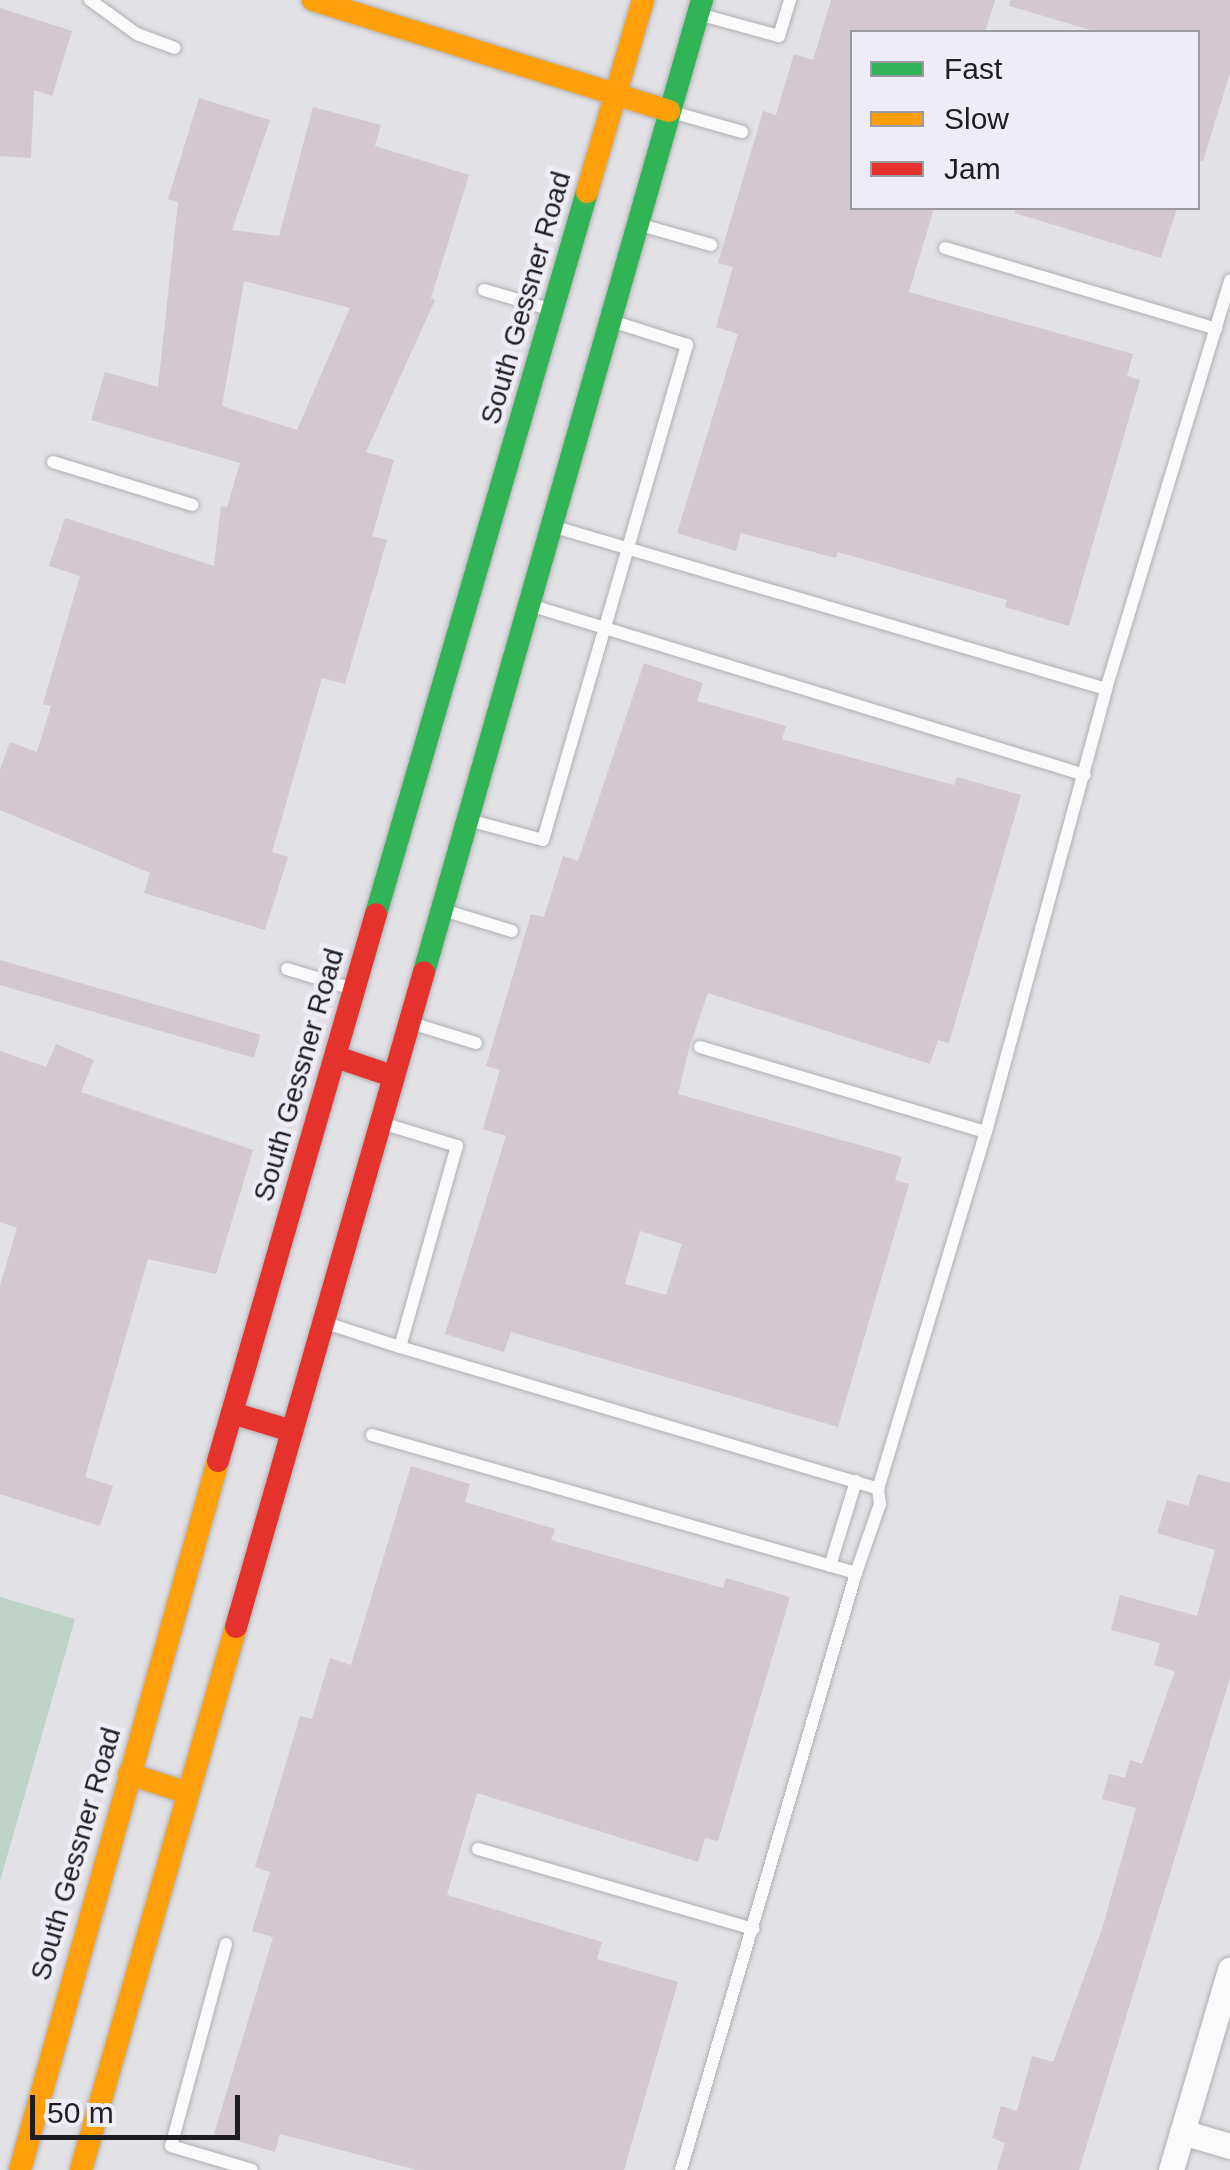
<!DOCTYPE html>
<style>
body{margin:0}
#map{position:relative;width:1230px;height:2170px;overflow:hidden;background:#e1e1e6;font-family:Arial,sans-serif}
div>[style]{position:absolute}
.green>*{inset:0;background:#bdd3c7}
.building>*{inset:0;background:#d2c8cd;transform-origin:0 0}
.roads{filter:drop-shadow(0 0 2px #b0b0b4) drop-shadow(0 0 2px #b0b0b4)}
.lane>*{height:12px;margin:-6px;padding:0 6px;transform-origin:6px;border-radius:6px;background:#fafafb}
.street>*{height:25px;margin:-12.5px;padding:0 12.5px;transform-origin:12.5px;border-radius:12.5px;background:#fafafb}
.fast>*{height:22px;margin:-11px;padding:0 11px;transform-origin:11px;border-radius:11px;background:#30b455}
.slow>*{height:22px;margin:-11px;padding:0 11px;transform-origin:11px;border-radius:11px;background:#ff9f0a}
.jam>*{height:22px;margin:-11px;padding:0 11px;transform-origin:11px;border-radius:11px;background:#e5322d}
span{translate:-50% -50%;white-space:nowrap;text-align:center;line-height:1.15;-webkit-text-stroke:9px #eeecf6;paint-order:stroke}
.street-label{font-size:28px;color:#1e1d21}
.legend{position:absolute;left:850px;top:30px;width:350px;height:180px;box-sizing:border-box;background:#eeecf6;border:2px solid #9b99a1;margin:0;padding:12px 18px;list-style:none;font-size:30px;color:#1e1d21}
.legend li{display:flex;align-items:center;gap:20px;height:50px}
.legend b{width:50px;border:2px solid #9b99a1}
.scale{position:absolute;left:30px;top:2095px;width:210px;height:45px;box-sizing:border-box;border:5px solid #1e1d21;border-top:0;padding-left:12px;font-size:30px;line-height:35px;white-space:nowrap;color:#1e1d21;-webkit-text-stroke:8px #eeecf6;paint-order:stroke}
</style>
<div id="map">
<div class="green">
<i style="clip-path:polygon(0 1597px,75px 1619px,0 1881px)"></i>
</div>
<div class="building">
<i style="clip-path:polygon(831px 0,995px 0,985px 32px,852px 32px,852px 208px,934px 208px,909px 292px,1133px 354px,1127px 376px,1140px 380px,1069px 626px,1005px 607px,1007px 600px,838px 552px,836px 558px,741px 533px,736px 551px,677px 533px,738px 334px,716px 327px,733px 267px,718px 263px,763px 111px,776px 115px,794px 54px,813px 60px)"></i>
<i style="clip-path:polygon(1010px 0,1230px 0,1230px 73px,1203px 161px,1198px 160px,1198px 32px,1098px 32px,1009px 6px)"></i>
<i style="clip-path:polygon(0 8px,72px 31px,52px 96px,34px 90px,31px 158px,0 156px)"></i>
<i style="clip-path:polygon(evenodd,199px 98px,270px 120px,232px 230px,279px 236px,313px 107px,381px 125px,375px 146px,469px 175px,431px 298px,435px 300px,366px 452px,394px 460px,372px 536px,387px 540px,345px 684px,322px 678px,272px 852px,288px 857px,265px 930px,144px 893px,150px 873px,0 810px,0 769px,10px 742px,37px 752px,51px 706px,43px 704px,80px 576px,49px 566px,65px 518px,214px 566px,221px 506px,227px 507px,240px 463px,91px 420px,105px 372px,158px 387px,178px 202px,168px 199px,199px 98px,244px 281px,350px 308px,297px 430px,222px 406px,244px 281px)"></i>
<i style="clip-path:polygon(1016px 208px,1177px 208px,1161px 258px,1015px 213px)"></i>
<i style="clip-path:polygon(evenodd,644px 663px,703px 683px,697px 701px,786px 726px,782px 739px,954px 785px,957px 777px,1021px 795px,949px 1043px,938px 1040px,930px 1064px,708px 993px,690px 1045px,678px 1094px,902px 1157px,895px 1180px,909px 1184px,838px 1427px,511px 1332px,504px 1352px,445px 1334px,506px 1136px,483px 1129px,500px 1070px,486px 1066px,531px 914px,544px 917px,563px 856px,578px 861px,644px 663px,640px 1231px,682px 1244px,666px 1295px,625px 1284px,640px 1231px)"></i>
<i style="left:0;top:960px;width:271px;height:24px;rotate:16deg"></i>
<i style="clip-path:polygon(56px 1044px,94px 1060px,81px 1092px,253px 1150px,216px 1274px,148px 1259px,85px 1477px,113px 1486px,100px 1526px,0 1494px,0 1286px,17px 1228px,0 1222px,0 1051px,46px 1067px)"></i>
<i style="clip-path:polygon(411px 1466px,470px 1484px,465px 1502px,555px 1529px,551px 1540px,723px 1588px,726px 1578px,790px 1597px,718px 1841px,705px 1838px,698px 1862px,477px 1793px,447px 1895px,602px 1942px,597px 1959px,678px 1982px,624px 2170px,417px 2170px,280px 2134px,275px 2152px,214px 2134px,273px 1937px,252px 1931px,270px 1872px,255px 1867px,300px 1716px,312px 1719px,330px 1658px,351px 1665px)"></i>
<i style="clip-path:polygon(1198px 1474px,1230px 1483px,1230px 1678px,1079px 2170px,997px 2170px,1005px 2143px,992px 2138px,1001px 2106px,1017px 2111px,1032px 2056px,1053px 2062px,1102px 1929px,1136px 1808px,1102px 1799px,1109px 1774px,1125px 1778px,1130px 1760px,1142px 1764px,1175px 1671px,1154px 1665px,1160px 1643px,1111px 1630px,1120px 1595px,1197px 1616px,1215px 1550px,1157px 1533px,1167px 1500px,1188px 1506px)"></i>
</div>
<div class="roads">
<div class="lane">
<i style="left:90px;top:0;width:58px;rotate:35.9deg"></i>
<i style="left:137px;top:34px;width:40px;rotate:20.2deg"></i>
<i style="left:702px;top:15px;width:80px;rotate:15.3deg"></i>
<i style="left:779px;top:36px;width:38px;rotate:-73deg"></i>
<i style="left:672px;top:112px;width:73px;rotate:15.9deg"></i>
<i style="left:641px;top:225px;width:73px;rotate:15.9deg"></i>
<i style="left:945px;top:248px;width:283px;rotate:16.6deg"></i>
<i style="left:484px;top:290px;width:68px;rotate:16.3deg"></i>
<i style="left:53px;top:462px;width:146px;rotate:17.1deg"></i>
<i style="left:555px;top:527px;width:574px;rotate:16.38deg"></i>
<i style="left:1106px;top:689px;width:427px;rotate:-73.1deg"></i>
<i style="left:533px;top:606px;width:577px;rotate:17.02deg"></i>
<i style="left:472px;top:821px;width:73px;rotate:15deg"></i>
<i style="left:543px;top:840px;width:516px;rotate:-73.78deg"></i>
<i style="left:687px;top:345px;width:76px;rotate:-162.3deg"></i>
<i style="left:443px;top:910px;width:72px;rotate:16.9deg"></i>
<i style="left:287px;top:969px;width:69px;rotate:16.9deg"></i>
<i style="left:411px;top:1023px;width:68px;rotate:17.1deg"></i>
<i style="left:700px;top:1047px;width:298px;rotate:16.6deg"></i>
<i style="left:326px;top:1323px;width:78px;rotate:18deg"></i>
<i style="left:400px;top:1347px;width:209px;rotate:-74.2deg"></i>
<i style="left:457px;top:1146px;width:78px;rotate:-163deg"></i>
<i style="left:400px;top:1347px;width:499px;rotate:16.5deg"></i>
<i style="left:878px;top:1489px;width:373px;rotate:-73.2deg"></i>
<i style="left:986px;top:1132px;width:459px;rotate:-74.8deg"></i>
<i style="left:372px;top:1435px;width:503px;rotate:15.91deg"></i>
<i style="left:856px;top:1573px;width:622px;rotate:106.34deg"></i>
<i style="left:830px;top:1566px;width:89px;rotate:-73deg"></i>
<i style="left:856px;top:1573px;width:73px;rotate:-70.8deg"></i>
<i style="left:880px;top:1504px;width:15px;rotate:-98deg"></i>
<i style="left:478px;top:1849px;width:287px;rotate:16.2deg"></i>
<i style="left:226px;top:1944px;width:209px;rotate:105.2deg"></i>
<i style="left:171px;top:2146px;width:84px;rotate:16.5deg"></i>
</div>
<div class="street">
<i style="left:1182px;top:2132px;width:50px;rotate:16.3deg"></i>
<i style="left:1171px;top:2170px;width:209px;rotate:-73.6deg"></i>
</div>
<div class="fast">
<i style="left:376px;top:914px;width:752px;rotate:-73.71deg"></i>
<i style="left:424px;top:972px;width:1011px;rotate:-74.04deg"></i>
</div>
<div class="slow">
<i style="left:313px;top:0;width:373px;rotate:17.3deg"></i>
<i style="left:587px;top:192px;width:200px;rotate:-73.7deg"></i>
<i style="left:129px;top:1774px;width:62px;rotate:17.9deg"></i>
<i style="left:20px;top:2170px;width:736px;rotate:-74.4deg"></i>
<i style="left:81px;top:2170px;width:565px;rotate:-74.07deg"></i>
</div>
<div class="jam">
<i style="left:336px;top:1057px;width:59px;rotate:18.7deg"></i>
<i style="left:232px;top:1413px;width:63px;rotate:16.7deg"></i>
<i style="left:218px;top:1461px;width:569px;rotate:-73.89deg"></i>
<i style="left:236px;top:1627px;width:681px;rotate:-73.99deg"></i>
</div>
</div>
<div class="street-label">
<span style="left:526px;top:298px;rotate:-74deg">South Gessner Road</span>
<span style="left:299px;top:1075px;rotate:-74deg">South Gessner Road</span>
<span style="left:76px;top:1854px;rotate:-74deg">South Gessner Road</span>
</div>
<ul class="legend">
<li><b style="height:12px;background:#30b455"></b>Fast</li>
<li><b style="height:12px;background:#ff9f0a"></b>Slow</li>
<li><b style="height:12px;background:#e5322d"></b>Jam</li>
</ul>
<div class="scale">50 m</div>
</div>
